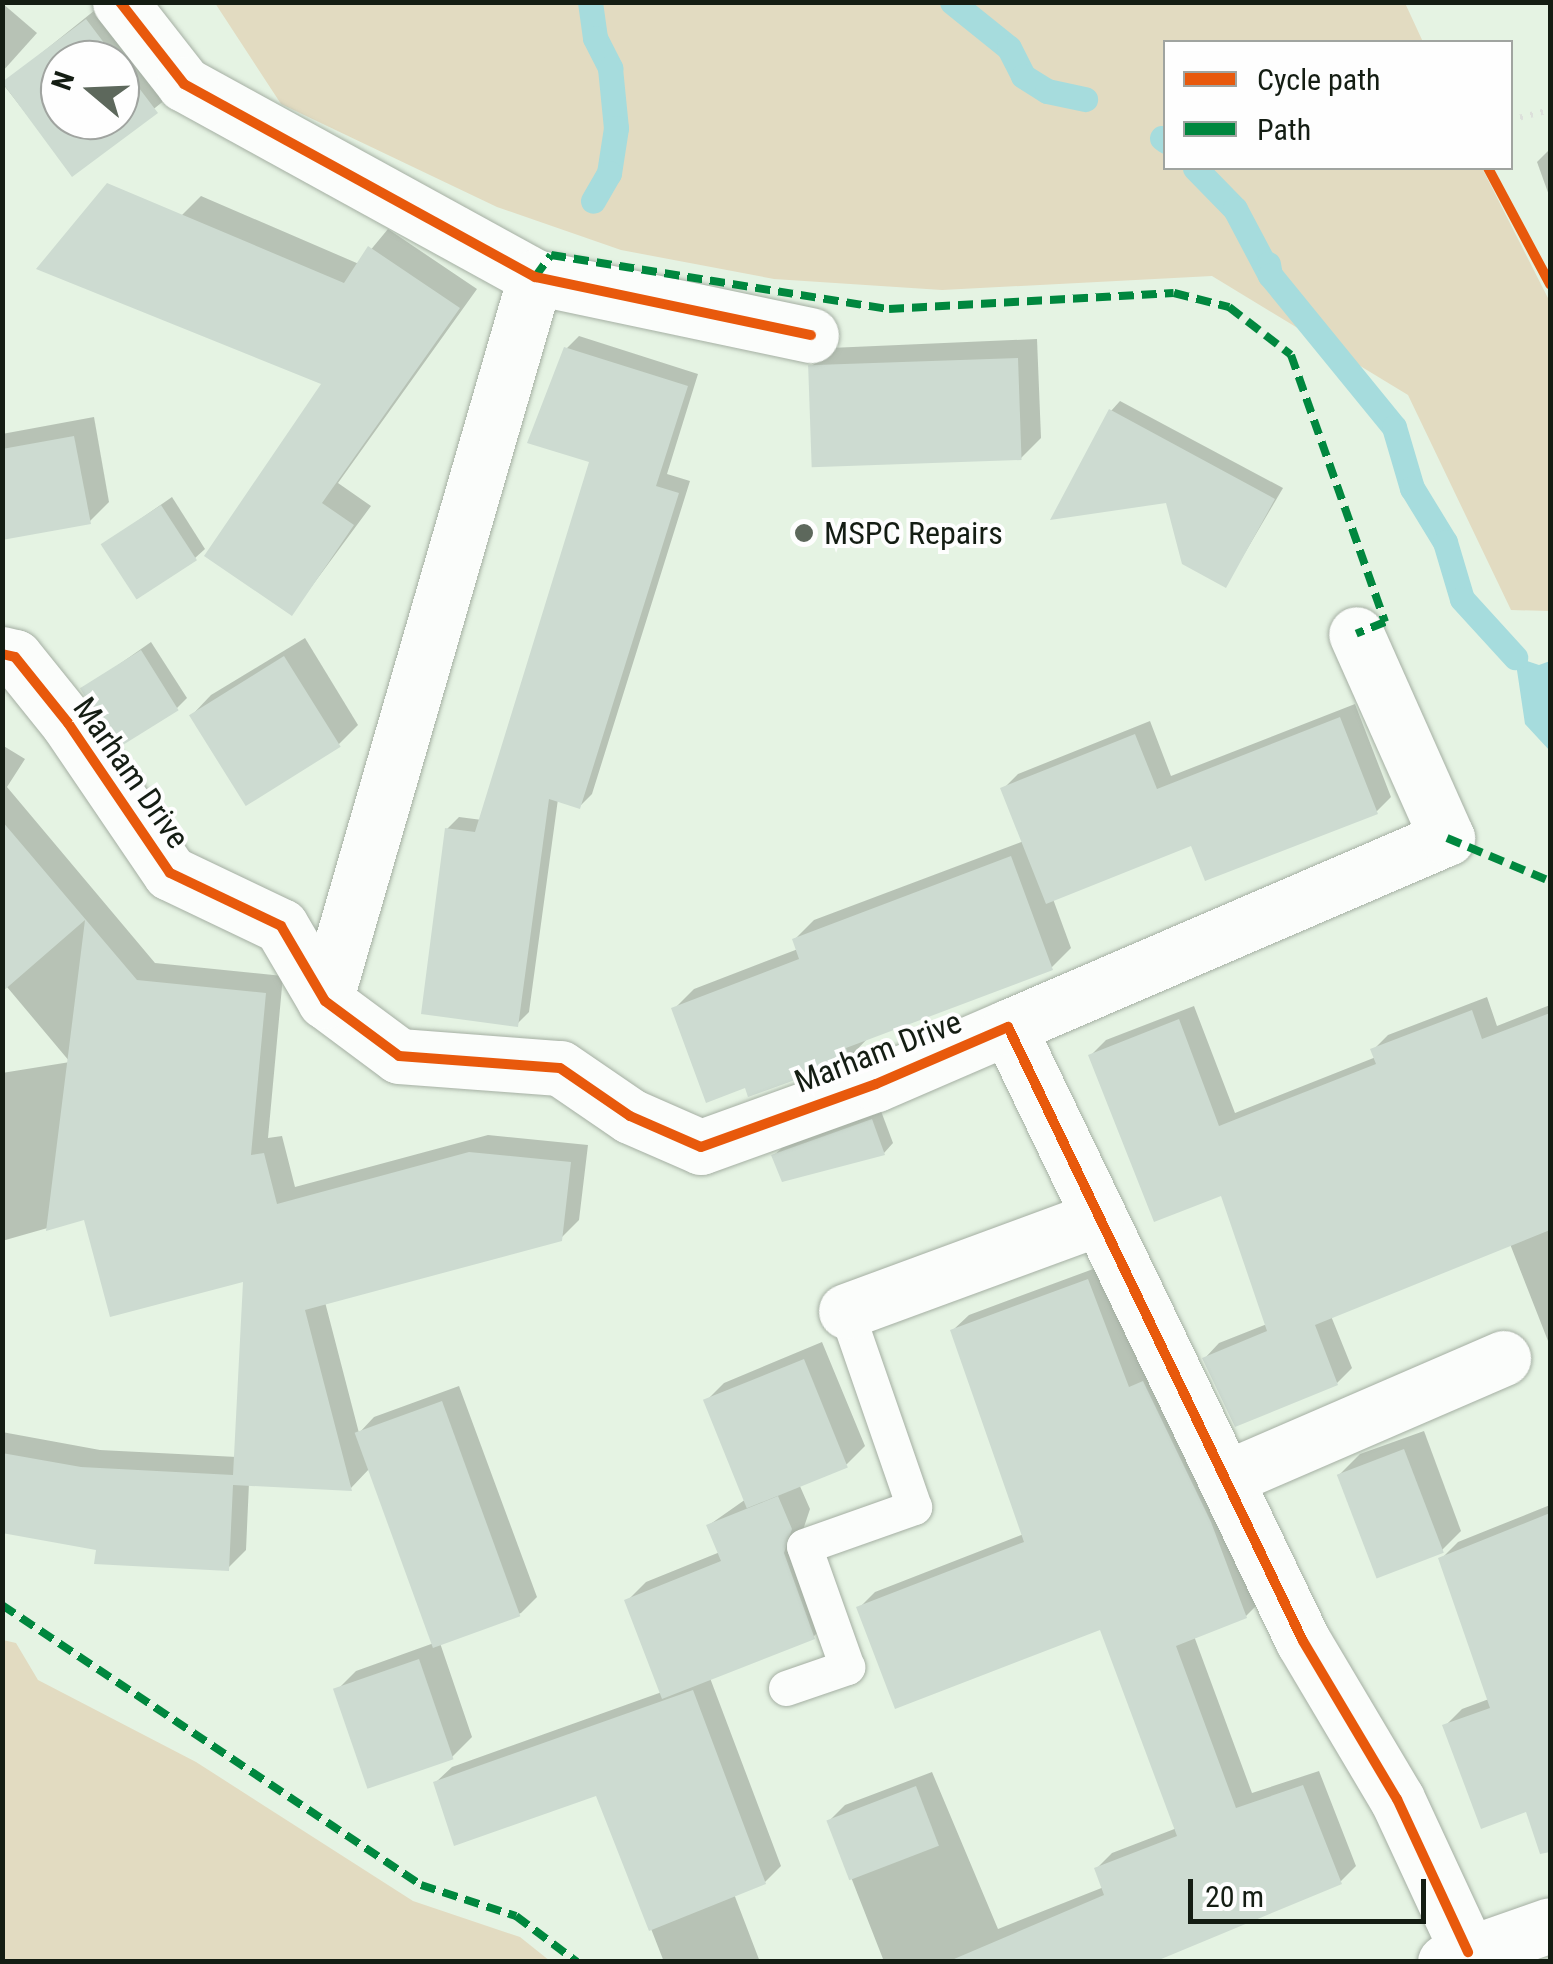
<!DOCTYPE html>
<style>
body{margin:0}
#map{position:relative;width:1553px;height:1964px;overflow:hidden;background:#e5f3e3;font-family:"Roboto Condensed",sans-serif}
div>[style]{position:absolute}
.green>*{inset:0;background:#e2dbc1}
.water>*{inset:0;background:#a6dcdd}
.shadow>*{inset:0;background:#0003}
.stream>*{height:25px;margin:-12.5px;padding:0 12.5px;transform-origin:12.5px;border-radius:12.5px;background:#a6dcdd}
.building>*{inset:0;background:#cddbd1;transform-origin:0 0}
.path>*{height:6px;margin-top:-3px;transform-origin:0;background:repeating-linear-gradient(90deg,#dce0db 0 2.5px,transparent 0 10.5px)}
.roads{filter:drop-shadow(0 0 2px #a5afa3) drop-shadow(0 0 2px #a5afa3)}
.lane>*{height:35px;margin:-17.5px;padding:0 17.5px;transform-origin:17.5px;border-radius:17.5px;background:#fbfdfb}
.street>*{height:55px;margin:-27.5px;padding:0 27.5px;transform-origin:27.5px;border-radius:27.5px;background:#fbfdfb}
.quiet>*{height:8px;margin-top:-4px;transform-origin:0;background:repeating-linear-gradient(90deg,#00873e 0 15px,transparent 0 23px)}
.cycleway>*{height:10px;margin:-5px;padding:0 5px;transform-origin:5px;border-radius:5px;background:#e8590c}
.dots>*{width:28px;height:28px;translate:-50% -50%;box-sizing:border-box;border:5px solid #fefefe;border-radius:50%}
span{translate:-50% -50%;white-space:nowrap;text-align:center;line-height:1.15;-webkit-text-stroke:8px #fefefe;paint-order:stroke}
.poi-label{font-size:32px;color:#141d13}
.left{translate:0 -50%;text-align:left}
.street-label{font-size:32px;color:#141d13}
.frame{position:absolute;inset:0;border:5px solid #141d13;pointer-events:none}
.legend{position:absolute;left:1163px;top:40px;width:350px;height:130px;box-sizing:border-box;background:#fefefe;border:2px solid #a0a4a0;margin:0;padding:12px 18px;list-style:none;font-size:30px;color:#141d13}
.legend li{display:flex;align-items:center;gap:20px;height:50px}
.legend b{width:50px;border:2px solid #a0a4a0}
.north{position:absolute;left:40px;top:40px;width:100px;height:100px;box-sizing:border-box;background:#fefefe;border:2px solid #a0a4a0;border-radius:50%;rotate:289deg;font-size:28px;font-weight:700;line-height:40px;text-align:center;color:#141d13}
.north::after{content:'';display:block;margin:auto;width:35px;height:45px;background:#5d685c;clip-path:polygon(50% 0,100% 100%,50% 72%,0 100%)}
.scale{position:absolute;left:1188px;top:1879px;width:238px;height:45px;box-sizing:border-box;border:5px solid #141d13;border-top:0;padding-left:12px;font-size:30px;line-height:35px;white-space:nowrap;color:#141d13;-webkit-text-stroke:8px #fefefe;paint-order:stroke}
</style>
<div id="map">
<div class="green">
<i style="clip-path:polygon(215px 3px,1405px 3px,1423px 42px,1166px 42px,1166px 168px,1482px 168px,1550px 302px,1550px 611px,1511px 610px,1408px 395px,1212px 276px,942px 290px,774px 279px,621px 250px,497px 207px,281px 104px)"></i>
<i style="clip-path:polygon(3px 1640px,16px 1643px,38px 1680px,196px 1762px,413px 1901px,520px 1937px,550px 1961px,3px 1961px)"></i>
</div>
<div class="water">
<i style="clip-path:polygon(1515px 657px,1539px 665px,1550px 661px,1550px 751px,1525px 724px)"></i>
</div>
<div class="shadow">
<i style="clip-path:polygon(evenodd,105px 2px,176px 91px,73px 174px,3px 84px,105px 2px,60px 60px,120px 60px,120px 120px,60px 120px,60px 60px)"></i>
<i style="clip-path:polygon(2px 3px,37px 33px,2px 72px)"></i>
<i style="clip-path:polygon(1550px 149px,1550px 198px,1537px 162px)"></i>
<i style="clip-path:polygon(201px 196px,359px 264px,388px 229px,477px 289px,338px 483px,371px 506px,292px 613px,325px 383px,182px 215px)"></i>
<i style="clip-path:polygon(579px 336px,698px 374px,667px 474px,690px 481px,592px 794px,580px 806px,558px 799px,529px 1012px,517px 1024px,447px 829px,459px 817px,482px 820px,592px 461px,567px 348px)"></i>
<i style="clip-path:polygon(1037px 339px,1041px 438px,1021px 458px,810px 368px,830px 348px)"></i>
<i style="clip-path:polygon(1120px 401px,1283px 488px,1226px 585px,1111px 411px)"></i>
<i style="clip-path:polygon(94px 417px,109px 502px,89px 522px,2px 538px,2px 434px)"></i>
<i style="clip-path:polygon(172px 497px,205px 549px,195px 558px,103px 545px)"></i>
<i style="clip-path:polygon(305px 638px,358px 725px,338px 745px,192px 715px,211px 695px)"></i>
<i style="clip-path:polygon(151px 642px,187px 698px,177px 708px,84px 689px)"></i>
<i style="clip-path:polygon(1355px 704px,1391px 797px,1377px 811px,1193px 843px,1053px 899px,1071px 948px,1051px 968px,868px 1038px,849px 1058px,746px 1085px,674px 1009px,694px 989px,798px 949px,795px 939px,814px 920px,1024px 841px,1003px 789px,1018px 774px,1150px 721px,1171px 776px)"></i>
<i style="clip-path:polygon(2px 745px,25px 759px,7px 787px,155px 963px,283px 976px,268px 1138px,282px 1136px,295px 1187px,488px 1135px,588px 1145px,579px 1220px,561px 1238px,325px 1302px,359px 1433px,374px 1417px,459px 1386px,537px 1597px,521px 1613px,440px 1643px,472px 1737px,452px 1757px,336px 1691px,356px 1671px,434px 1643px,370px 1468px,351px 1488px,249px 1483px,246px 1550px,228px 1568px,2px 1530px,2px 1432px,100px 1450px,237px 1457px,246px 1278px,86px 1217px,2px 1241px,2px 1073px,70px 1062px,2px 981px)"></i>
<i style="clip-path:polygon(1487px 997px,1497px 1026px,1550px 1005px,1550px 1346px,1510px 1244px,1331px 1316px,1352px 1368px,1337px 1383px,1205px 1358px,1219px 1343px,1267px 1324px,1222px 1192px,1091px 1055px,1106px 1040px,1194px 1006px,1235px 1113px,1376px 1057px,1373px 1050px,1388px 1035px)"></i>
<i style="clip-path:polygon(881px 1111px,893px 1143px,884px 1153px,774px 1155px,784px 1146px)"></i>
<i style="clip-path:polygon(1104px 1265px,1262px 1600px,1246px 1616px,1194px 1636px,1252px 1793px,1319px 1771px,1356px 1866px,1340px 1882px,1149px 1962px,875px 1962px,883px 1959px,829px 1821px,845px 1805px,932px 1772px,998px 1929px,1104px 1887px,1097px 1868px,1112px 1853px,1177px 1828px,1101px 1627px,859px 1608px,875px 1592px,1024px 1534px,953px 1330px,969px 1315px)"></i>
<i style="clip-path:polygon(822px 1342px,865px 1446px,847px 1464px,799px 1484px,810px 1509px,802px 1533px,832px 1618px,813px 1637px,710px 1678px,781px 1866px,765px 1882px,734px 1894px,760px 1962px,664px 1962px,598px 1793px,436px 1782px,452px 1767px,662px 1692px,627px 1601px,646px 1582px,720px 1552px,709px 1525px,746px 1499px,706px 1401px,724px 1383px)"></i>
<i style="clip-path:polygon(1424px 1431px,1461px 1531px,1442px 1550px,1340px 1474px,1360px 1454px)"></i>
<i style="clip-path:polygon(1550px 1505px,1550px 1801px,1483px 1825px,1445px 1726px,1462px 1709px,1489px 1699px,1441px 1559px,1458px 1542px)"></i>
</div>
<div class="stream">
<i style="left:590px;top:2px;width:36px;rotate:82deg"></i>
<i style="left:595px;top:38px;width:34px;rotate:63deg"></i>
<i style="left:610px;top:68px;width:60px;rotate:84.3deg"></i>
<i style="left:616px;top:128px;width:46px;rotate:98.8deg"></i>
<i style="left:609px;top:173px;width:32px;rotate:120deg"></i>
<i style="left:952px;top:2px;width:73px;rotate:38.9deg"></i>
<i style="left:1009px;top:48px;width:31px;rotate:63deg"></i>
<i style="left:1023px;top:76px;width:28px;rotate:32deg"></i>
<i style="left:1047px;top:91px;width:39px;rotate:12deg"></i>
<i style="left:1162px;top:138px;width:5px;rotate:37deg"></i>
<i style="left:1195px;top:168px;width:57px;rotate:45.7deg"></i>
<i style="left:1235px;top:209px;width:75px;rotate:62.1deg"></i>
<i style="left:1268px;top:264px;width:11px;rotate:80deg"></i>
<i style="left:1270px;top:275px;width:196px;rotate:50.8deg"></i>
<i style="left:1394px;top:427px;width:64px;rotate:73.6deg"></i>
<i style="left:1412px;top:488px;width:63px;rotate:58.6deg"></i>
<i style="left:1445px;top:542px;width:59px;rotate:73.4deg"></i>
<i style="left:1462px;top:599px;width:79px;rotate:47.6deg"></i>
</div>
<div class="building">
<i style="clip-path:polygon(86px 19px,117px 60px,60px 60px,60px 120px,120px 120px,120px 63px,158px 113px,72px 177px,2px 82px)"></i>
<i style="clip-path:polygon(107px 183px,344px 283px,368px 246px,460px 308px,322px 503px,354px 525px,292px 616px,204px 556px,321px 384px,36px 269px)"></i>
<i style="clip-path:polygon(564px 347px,688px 386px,656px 486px,679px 493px,580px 809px,549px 799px,518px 1027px,421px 1014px,445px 828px,475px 832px,589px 462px,527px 443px)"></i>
<i style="left:1018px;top:358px;width:102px;height:210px;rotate:88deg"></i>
<i style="clip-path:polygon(1109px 409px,1275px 499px,1226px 588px,1182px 564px,1166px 503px,1050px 520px)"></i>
<i style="clip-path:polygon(74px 436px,91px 524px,2px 540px,2px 449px)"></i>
<i style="left:161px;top:505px;width:66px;height:72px;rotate:57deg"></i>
<i style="left:141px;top:650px;width:71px;height:72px;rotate:58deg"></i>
<i style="left:284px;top:656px;width:107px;height:112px;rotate:58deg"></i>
<i style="clip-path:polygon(1340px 717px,1378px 814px,1205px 881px,1191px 846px,1046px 904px,1000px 788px,1135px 734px,1157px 789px)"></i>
<i style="clip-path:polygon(2px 821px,137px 980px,266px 993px,251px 1155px,264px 1153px,277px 1204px,469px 1152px,571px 1162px,562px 1241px,305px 1310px,352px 1491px,233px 1485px,229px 1571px,94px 1564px,96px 1550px,2px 1533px,2px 1453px,81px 1467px,233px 1475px,243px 1282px,110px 1317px,84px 1220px,46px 1231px,85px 920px,2px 992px)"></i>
<i style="clip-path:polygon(1011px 856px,1053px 970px,846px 1048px,850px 1060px,748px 1097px,745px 1088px,706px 1103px,671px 1008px,799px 959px,792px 939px)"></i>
<i style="clip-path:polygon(1472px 1010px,1482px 1039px,1550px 1013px,1550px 1230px,1315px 1325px,1338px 1385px,1235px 1427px,1202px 1358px,1267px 1331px,1221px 1196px,1154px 1222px,1088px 1055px,1179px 1019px,1219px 1126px,1376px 1064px,1370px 1049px)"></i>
<i style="clip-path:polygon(872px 1119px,885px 1155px,782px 1182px,771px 1155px)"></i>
<i style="clip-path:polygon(1088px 1279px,1129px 1387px,1143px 1381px,1211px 1522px,1247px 1618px,1176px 1646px,1236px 1808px,1303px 1785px,1342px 1884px,1154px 1962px,947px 1962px,1104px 1895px,1094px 1868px,1177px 1836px,1100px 1630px,895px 1709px,856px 1607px,1024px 1542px,950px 1330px)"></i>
<i style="left:804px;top:1359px;width:117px;height:109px;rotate:68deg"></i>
<i style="left:442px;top:1401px;width:229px;height:93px;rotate:70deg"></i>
<i style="left:1404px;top:1449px;width:111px;height:72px;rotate:69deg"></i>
<i style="clip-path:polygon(778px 1496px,792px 1529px,784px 1553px,815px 1639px,662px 1699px,624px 1600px,721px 1561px,706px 1525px)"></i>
<i style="clip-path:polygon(1550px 1513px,1550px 1852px,1540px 1854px,1526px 1812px,1481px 1829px,1442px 1725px,1490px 1708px,1438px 1558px)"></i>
<i style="left:419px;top:1659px;width:106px;height:91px;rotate:71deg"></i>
<i style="clip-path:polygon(693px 1690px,766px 1884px,649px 1931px,596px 1796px,454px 1846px,433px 1782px)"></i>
<i style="left:916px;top:1786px;width:64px;height:96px;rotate:69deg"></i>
</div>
<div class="path">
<i style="left:1510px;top:120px;width:41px;rotate:-14deg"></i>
</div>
<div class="roads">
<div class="lane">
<i style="left:786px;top:1688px;width:65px;rotate:-19deg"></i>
<i style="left:847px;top:1667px;width:128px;rotate:-109.6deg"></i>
<i style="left:804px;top:1546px;width:117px;rotate:-19.5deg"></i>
<i style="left:914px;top:1507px;width:207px;rotate:-109.1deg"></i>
</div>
<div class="street">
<i style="left:120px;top:2px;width:104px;rotate:52deg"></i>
<i style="left:184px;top:84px;width:401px;rotate:28.8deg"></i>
<i style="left:535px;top:277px;width:282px;rotate:11.9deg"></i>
<i style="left:2px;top:654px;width:13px;rotate:13deg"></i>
<i style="left:15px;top:657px;width:85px;rotate:51.2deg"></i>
<i style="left:68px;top:723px;width:181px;rotate:55.8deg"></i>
<i style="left:170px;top:873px;width:123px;rotate:25.5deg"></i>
<i style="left:281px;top:926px;width:87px;rotate:59.6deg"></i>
<i style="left:325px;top:1001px;width:92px;rotate:36.6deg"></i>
<i style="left:399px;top:1056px;width:161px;rotate:4.3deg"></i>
<i style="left:560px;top:1068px;width:85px;rotate:34.4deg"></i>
<i style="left:630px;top:1116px;width:77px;rotate:23.6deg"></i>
<i style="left:701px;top:1147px;width:186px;rotate:-19.8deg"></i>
<i style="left:876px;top:1084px;width:144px;rotate:-23.4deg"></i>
<i style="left:1008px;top:1027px;width:681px;rotate:64.34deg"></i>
<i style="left:1303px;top:1641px;width:184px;rotate:59.3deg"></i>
<i style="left:1397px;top:1799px;width:169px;rotate:65.1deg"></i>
<i style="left:325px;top:1001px;width:754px;rotate:-73.82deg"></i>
<i style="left:1008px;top:1027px;width:478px;rotate:-23.3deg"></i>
<i style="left:1447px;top:838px;width:223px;rotate:-114deg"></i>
<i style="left:846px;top:1311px;width:266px;rotate:-20.2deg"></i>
<i style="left:1226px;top:1478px;width:302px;rotate:-23.4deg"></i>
<i style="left:1445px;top:1962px;width:111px;rotate:-19.4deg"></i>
</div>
</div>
<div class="quiet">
<i style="left:535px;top:277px;width:27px;rotate:-54deg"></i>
<i style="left:551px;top:255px;width:342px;rotate:9.1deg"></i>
<i style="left:889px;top:309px;width:285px;rotate:-3.2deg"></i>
<i style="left:1174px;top:293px;width:57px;rotate:14.3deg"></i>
<i style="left:1229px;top:307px;width:78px;rotate:37.7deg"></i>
<i style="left:1291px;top:355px;width:283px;rotate:70.6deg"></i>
<i style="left:1385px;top:622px;width:31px;rotate:158deg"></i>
<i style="left:1447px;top:838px;width:112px;rotate:22.7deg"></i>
<i style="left:2px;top:1605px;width:504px;rotate:33.75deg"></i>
<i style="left:421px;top:1885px;width:100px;rotate:18.1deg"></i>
<i style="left:516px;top:1916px;width:76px;rotate:37deg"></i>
</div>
<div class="cycleway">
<i style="left:120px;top:2px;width:104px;rotate:52deg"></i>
<i style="left:184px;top:84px;width:401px;rotate:28.8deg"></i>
<i style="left:535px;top:277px;width:282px;rotate:11.9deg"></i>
<i style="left:1488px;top:168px;width:132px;rotate:61.9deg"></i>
<i style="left:2px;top:654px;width:13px;rotate:13deg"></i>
<i style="left:15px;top:657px;width:85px;rotate:51.2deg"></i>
<i style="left:68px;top:723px;width:181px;rotate:55.8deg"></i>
<i style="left:170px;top:873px;width:123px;rotate:25.5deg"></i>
<i style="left:281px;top:926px;width:87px;rotate:59.6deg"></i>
<i style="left:325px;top:1001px;width:92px;rotate:36.6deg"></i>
<i style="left:399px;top:1056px;width:161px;rotate:4.3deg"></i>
<i style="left:560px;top:1068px;width:85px;rotate:34.4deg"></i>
<i style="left:630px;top:1116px;width:77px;rotate:23.6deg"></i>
<i style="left:701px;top:1147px;width:186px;rotate:-19.8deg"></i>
<i style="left:876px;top:1084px;width:144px;rotate:-23.4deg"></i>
<i style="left:1008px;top:1027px;width:681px;rotate:64.34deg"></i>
<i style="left:1303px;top:1641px;width:184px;rotate:59.3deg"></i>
<i style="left:1397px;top:1799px;width:169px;rotate:65.1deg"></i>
</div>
<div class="dots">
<i style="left:804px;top:533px;background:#5d685c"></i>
</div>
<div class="poi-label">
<span class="left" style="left:824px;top:533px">MSPC Repairs</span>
</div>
<div class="street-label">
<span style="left:131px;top:773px;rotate:55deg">Marham Drive</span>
<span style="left:878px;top:1052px;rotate:-21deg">Marham Drive</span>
</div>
<div class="frame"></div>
<ul class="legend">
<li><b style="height:12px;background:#e8590c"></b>Cycle path</li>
<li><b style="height:12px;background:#00873e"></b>Path</li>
</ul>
<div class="north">N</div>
<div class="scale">20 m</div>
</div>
